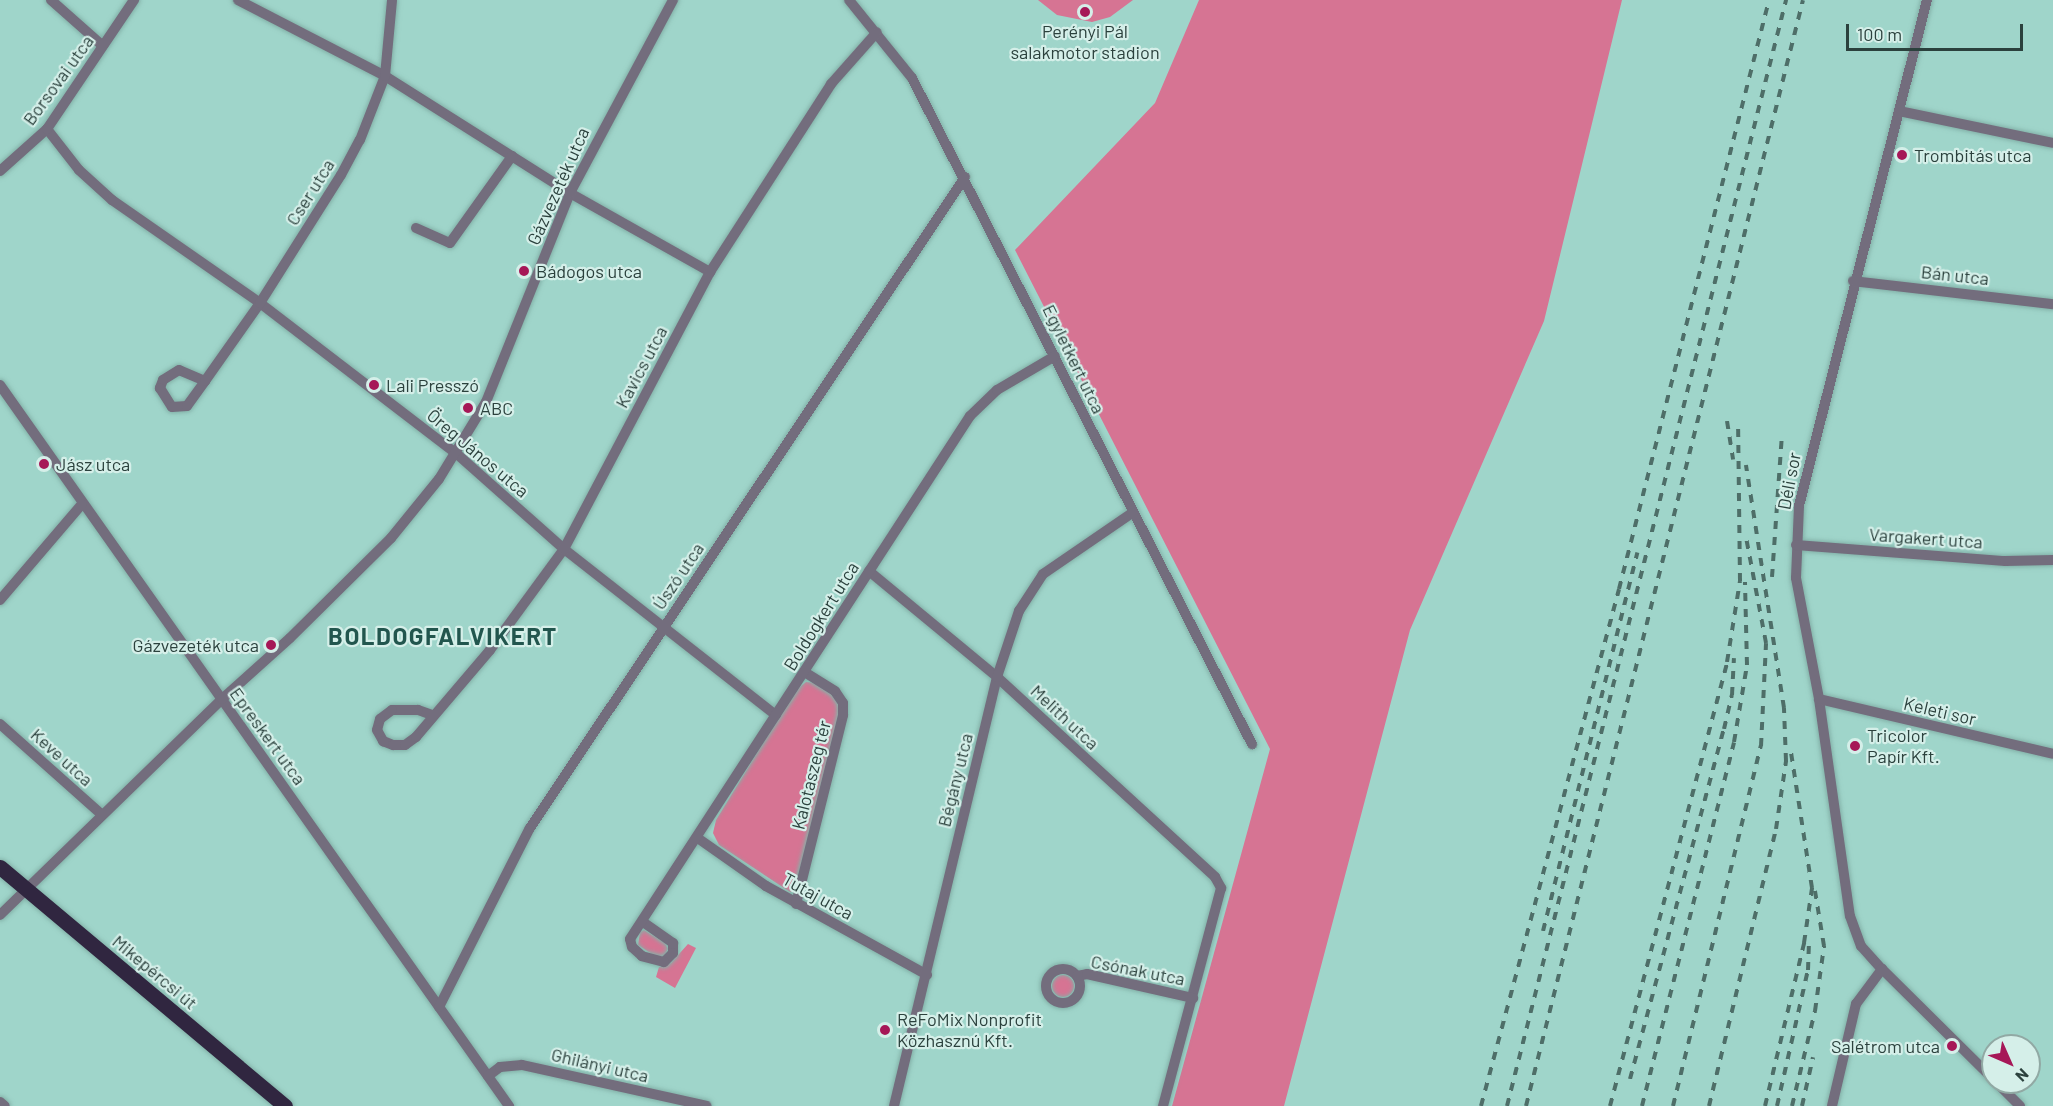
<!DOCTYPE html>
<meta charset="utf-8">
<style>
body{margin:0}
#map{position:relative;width:2053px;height:1106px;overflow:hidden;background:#9fd5ca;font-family:Barlow,sans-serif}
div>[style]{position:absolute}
.green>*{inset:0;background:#d67493}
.round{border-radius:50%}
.roads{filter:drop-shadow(0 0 2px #83b1a8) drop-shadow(0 0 2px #83b1a8)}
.minor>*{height:10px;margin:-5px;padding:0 5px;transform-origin:5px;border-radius:5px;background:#736d7d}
.minor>.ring{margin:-5px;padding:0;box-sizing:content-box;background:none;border:10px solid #736d7d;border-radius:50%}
.major>*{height:15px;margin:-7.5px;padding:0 7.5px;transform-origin:7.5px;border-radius:7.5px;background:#302640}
.rail>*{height:4px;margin-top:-2px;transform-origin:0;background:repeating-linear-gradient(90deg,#4e6e68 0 8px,transparent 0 16px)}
.dots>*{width:16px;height:16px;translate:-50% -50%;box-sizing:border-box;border:3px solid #d5efe9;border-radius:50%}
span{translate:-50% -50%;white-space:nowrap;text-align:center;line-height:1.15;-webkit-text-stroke:4.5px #d5efe9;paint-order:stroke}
.poi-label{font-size:18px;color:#2b413d}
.left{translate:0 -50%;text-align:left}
.right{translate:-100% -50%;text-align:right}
.street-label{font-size:18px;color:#2b413d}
.district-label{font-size:24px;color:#22564e;font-weight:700;letter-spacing:1.5px}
.north{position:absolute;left:1981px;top:1034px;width:60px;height:60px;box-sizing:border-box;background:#d5efe9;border:2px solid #91a9a4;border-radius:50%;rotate:135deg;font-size:16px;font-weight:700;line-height:24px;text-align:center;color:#2b413d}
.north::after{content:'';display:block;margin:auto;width:21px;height:27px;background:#a61757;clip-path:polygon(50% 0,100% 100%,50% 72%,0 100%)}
.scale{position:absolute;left:1846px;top:24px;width:177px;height:27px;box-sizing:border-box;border:3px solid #2b413d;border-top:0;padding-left:8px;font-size:18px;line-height:21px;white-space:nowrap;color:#2b413d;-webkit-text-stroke:4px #d5efe9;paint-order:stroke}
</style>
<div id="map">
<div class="green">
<i style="clip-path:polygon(1038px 0,1133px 0,1110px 17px,1092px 22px,1057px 15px)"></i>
<i style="clip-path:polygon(1199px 0,1622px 0,1544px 321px,1410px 630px,1284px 1106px,1172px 1106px,1270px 749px,1015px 250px,1155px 103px)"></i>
<i style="clip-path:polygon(806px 682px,819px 683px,837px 699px,839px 715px,794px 892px,790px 892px,719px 845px,713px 833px,716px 820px,795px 691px)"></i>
<i style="clip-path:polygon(644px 930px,665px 943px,668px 949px,664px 956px,658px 958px,638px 945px,640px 932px)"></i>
<i style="clip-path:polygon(688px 944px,696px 948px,675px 988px,656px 977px,659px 967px,671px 963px)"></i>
<i class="round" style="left:1052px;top:975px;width:22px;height:22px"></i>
</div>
<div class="roads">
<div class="minor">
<i style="left:51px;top:0;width:69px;rotate:41.5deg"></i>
<i style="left:238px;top:0;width:165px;rotate:27.3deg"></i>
<i style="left:385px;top:76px;width:219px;rotate:32.3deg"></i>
<i style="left:570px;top:193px;width:161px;rotate:29.4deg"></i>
<i style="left:849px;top:0;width:100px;rotate:51.1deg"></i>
<i style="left:912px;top:78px;width:748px;rotate:62.96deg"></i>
<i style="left:1927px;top:0;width:522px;rotate:104.2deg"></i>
<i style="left:1799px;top:506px;width:72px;rotate:92.4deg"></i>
<i style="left:1796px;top:578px;width:123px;rotate:79.2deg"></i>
<i style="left:1819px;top:699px;width:219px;rotate:81.9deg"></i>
<i style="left:1850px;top:916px;width:32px;rotate:70deg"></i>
<i style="left:1861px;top:946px;width:31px;rotate:48deg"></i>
<i style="left:1882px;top:969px;width:156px;rotate:44.7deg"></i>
<i style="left:1899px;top:111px;width:157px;rotate:11.7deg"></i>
<i style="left:47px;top:129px;width:52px;rotate:52deg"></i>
<i style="left:79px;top:170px;width:45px;rotate:42.3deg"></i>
<i style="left:112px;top:200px;width:180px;rotate:34.8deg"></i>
<i style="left:260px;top:303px;width:248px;rotate:37.5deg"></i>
<i style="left:457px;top:454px;width:143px;rotate:41.6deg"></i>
<i style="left:564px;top:549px;width:269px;rotate:38.1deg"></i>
<i style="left:0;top:171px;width:63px;rotate:-41.8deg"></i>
<i style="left:47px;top:129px;width:156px;rotate:-56deg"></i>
<i style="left:416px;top:228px;width:37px;rotate:24deg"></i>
<i style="left:450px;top:243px;width:107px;rotate:-54.5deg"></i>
<i style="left:1853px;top:281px;width:201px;rotate:6.6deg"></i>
<i style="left:205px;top:381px;width:28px;rotate:-157deg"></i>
<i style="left:179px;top:370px;width:19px;rotate:148deg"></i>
<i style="left:163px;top:380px;width:9px;rotate:111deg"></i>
<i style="left:160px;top:388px;width:22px;rotate:58deg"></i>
<i style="left:172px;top:407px;width:15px;rotate:-4deg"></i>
<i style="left:187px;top:406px;width:31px;rotate:-54deg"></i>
<i style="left:205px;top:381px;width:95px;rotate:-54.8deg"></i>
<i style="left:260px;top:303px;width:151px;rotate:-57.7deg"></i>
<i style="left:341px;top:175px;width:40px;rotate:-62deg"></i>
<i style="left:360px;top:140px;width:69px;rotate:-68.7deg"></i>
<i style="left:385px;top:76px;width:76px;rotate:-84.7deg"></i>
<i style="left:0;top:385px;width:883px;rotate:54.78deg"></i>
<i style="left:1796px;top:545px;width:210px;rotate:4.4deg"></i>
<i style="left:2005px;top:561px;width:48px;rotate:-1.2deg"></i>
<i style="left:869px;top:571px;width:166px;rotate:39.6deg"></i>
<i style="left:997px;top:677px;width:296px;rotate:42.5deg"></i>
<i style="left:1215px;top:877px;width:13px;rotate:61deg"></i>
<i style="left:1221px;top:888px;width:226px;rotate:104.9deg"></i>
<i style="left:0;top:600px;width:126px;rotate:-49.5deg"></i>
<i style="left:1819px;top:699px;width:240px;rotate:13.2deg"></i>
<i style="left:432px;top:715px;width:15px;rotate:-160deg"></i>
<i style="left:418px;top:710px;width:26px;rotate:180deg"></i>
<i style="left:392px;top:710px;width:15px;rotate:143deg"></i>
<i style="left:380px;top:719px;width:11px;rotate:105deg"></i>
<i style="left:377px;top:730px;width:13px;rotate:61deg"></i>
<i style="left:383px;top:741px;width:11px;rotate:22deg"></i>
<i style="left:393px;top:745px;width:12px"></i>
<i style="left:405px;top:745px;width:14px;rotate:-36deg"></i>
<i style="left:416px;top:737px;width:114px;rotate:-49.6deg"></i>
<i style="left:490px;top:650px;width:125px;rotate:-53.8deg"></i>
<i style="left:564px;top:549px;width:313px;rotate:-62.2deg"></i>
<i style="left:710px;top:272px;width:224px;rotate:-57.2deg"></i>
<i style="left:831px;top:84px;width:69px;rotate:-48.5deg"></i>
<i style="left:0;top:724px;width:135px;rotate:41.7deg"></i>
<i style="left:699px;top:839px;width:82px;rotate:35deg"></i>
<i style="left:766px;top:886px;width:184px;rotate:28.9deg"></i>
<i style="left:796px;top:904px;width:195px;rotate:-76deg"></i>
<i style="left:843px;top:715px;width:12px;rotate:-90deg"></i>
<i style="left:843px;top:703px;width:14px;rotate:-124deg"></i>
<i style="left:835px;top:691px;width:36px;rotate:-148deg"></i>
<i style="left:0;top:915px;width:310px;rotate:-44.2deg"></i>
<i style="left:222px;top:699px;width:91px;rotate:-41.9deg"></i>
<i style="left:290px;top:638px;width:142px;rotate:-44.7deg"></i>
<i style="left:391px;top:538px;width:76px;rotate:-50.9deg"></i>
<i style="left:439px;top:479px;width:90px;rotate:-58.6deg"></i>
<i style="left:486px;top:402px;width:225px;rotate:-68.1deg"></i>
<i style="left:570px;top:193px;width:219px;rotate:-61.9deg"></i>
<i style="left:643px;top:922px;width:37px;rotate:35deg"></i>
<i style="left:673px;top:943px;width:10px;rotate:90deg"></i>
<i style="left:673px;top:953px;width:13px;rotate:135deg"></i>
<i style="left:664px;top:962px;width:23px;rotate:-165deg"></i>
<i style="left:642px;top:956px;width:13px;rotate:-138deg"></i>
<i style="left:632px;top:947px;width:8px;rotate:-104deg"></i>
<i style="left:630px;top:939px;width:624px;rotate:-56.97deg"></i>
<i style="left:970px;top:416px;width:37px;rotate:-44deg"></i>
<i style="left:997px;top:390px;width:67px;rotate:-30.4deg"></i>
<i class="ring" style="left:1046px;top:969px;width:24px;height:24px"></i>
<i style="left:1077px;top:976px;width:10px;rotate:-11deg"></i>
<i style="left:1087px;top:974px;width:109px;rotate:12.8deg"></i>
<i style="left:439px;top:1007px;width:201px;rotate:-63.1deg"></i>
<i style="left:530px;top:828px;width:783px;rotate:-56.25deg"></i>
<i style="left:488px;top:1076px;width:15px;rotate:-37deg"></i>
<i style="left:500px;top:1067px;width:22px;rotate:-5deg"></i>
<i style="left:522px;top:1065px;width:189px;rotate:12.5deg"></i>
<i style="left:1996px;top:1082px;width:34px;rotate:45deg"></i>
<i style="left:0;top:1102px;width:6px;rotate:39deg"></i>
<i style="left:894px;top:1106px;width:441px;rotate:-76.5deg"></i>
<i style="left:997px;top:677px;width:70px;rotate:-71.6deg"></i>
<i style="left:1019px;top:611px;width:44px;rotate:-57deg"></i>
<i style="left:1043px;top:574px;width:108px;rotate:-34.4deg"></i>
<i style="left:1832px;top:1106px;width:105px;rotate:-76.8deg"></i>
<i style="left:1856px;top:1004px;width:44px;rotate:-53.4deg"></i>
</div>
<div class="major">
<i style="left:0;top:867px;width:372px;rotate:40deg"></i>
</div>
</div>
<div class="rail">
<i style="left:1727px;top:421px;width:39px;rotate:81deg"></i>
<i style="left:1772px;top:577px;width:144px;rotate:-86deg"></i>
<i style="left:1543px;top:931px;width:390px;rotate:-76deg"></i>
<i style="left:1630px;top:1079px;width:362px;rotate:-75deg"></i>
<i style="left:1724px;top:729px;width:35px;rotate:-77deg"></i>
<i style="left:1732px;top:695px;width:37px;rotate:-87deg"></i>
<i style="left:1481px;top:1106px;width:535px;rotate:-75.05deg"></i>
<i style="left:1619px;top:589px;width:608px;rotate:-75.71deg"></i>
<i style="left:1507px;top:1106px;width:1141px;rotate:-75.84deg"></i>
<i style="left:1526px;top:1106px;width:1140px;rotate:-75.94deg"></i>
<i style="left:1610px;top:1106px;width:459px;rotate:-75.2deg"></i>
<i style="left:1727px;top:662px;width:82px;rotate:-80.9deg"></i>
<i style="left:1740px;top:581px;width:160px;rotate:-90.7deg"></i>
<i style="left:1642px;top:1106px;width:375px;rotate:-75.8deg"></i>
<i style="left:1734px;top:742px;width:78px;rotate:-80.4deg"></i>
<i style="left:1747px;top:665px;width:83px;rotate:-91.4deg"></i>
<i style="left:1673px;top:1106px;width:371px;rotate:-76.3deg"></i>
<i style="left:1761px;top:746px;width:103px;rotate:-87.2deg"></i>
<i style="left:1766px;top:643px;width:108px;rotate:-100.7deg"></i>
<i style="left:1709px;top:1106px;width:285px;rotate:-76.4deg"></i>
<i style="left:1776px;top:829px;width:69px;rotate:-81.6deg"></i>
<i style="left:1786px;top:761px;width:53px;rotate:-92.2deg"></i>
<i style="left:1784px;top:708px;width:246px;rotate:-98.9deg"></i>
<i style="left:1765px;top:1106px;width:168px;rotate:-76.5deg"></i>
<i style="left:1804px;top:943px;width:56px;rotate:-81.7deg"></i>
<i style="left:1812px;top:888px;width:137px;rotate:-98.8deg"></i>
<i style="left:1777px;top:1106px;width:139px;rotate:-77.2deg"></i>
<i style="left:1808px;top:970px;width:26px;rotate:-88deg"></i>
<i style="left:1792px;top:1106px;width:98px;rotate:-76.4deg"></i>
<i style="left:1815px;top:1011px;width:66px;rotate:-82.1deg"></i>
<i style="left:1824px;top:946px;width:56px;rotate:-99.3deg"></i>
<i style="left:1802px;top:1106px;width:50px;rotate:-77.3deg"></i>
</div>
<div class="dots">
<i style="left:1085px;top:12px;background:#a61757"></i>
<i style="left:1902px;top:155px;background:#a61757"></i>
<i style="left:524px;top:271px;background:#a61757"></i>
<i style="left:374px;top:385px;background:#a61757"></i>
<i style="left:468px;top:408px;background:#a61757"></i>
<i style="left:44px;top:464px;background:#a61757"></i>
<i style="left:271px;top:645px;background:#a61757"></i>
<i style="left:1855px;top:746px;background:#a61757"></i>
<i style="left:885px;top:1030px;background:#a61757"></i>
<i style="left:1952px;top:1046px;background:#a61757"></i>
</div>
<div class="poi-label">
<span style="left:1085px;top:42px">Perényi Pál<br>salakmotor stadion</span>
<span class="left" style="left:1914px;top:155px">Trombitás utca</span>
<span class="left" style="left:536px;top:271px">Bádogos utca</span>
<span class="left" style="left:386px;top:385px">Lali Presszó</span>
<span class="left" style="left:480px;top:408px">ABC</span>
<span class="left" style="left:56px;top:464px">Jász utca</span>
<span class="right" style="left:259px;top:645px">Gázvezeték utca</span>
<span class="left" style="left:1867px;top:746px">Tricolor<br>Papír Kft.</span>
<span class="left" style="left:897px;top:1030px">ReFoMix Nonprofit<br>Közhasznú Kft.</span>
<span class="right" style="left:1940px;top:1046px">Salétrom utca</span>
</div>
<div class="street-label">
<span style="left:58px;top:80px;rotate:-54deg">Borsovai utca</span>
<span style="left:558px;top:186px;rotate:-66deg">Gázvezeték utca</span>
<span style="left:310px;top:192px;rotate:-58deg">Cser utca</span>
<span style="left:1955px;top:275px;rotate:6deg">Bán utca</span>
<span style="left:1074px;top:359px;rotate:64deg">Egyletkert utca</span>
<span style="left:641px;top:367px;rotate:-62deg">Kavics utca</span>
<span style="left:478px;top:453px;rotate:40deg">Öreg János utca</span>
<span style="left:1789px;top:481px;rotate:-79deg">Déli sor</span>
<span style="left:1926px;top:538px;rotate:4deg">Vargakert utca</span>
<span style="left:678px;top:576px;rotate:-56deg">Úszó utca</span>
<span style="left:821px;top:616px;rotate:-58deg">Boldogkert utca</span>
<span style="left:1940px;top:711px;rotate:13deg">Keleti sor</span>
<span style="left:1065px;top:717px;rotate:43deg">Melith utca</span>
<span style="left:268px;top:736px;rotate:54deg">Epreskert utca</span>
<span style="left:62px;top:757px;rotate:42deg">Keve utca</span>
<span style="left:811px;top:775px;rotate:-76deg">Kalotaszeg tér</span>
<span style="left:955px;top:780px;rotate:-76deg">Bégány utca</span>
<span style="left:818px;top:896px;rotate:29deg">Tutaj utca</span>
<span style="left:1138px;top:970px;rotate:11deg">Csónak utca</span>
<span style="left:155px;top:972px;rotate:40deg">Mikepércsi út</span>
<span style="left:600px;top:1065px;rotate:13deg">Ghilányi utca</span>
</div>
<div class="district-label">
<span style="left:443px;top:636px">BOLDOGFALVIKERT</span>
</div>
<div class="north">N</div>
<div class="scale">100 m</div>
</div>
